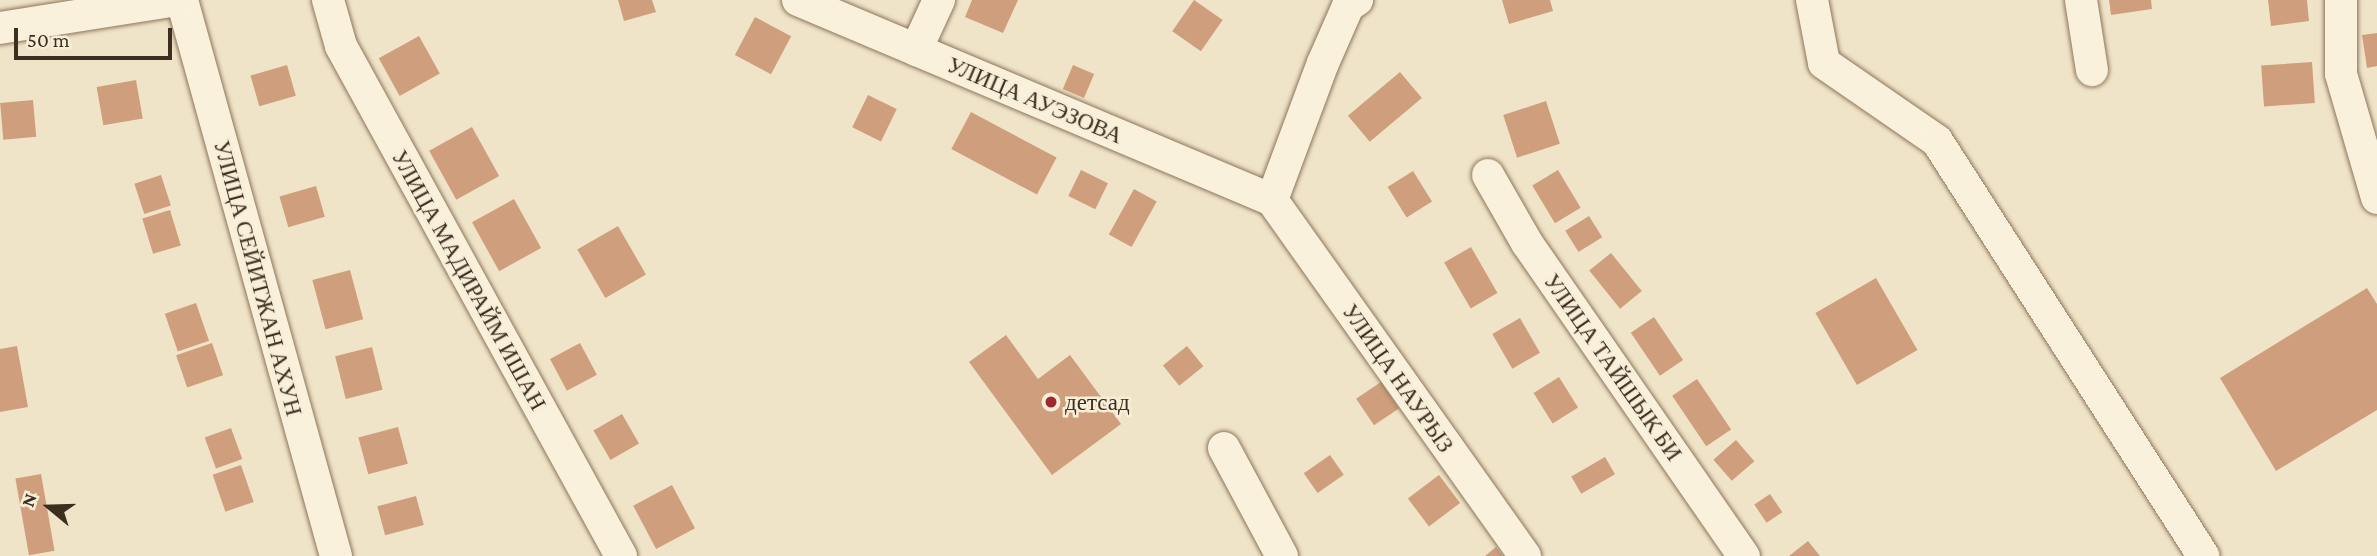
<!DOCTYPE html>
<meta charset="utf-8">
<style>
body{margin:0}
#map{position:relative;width:2377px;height:556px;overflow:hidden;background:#f0e4c8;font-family:"Crimson Pro",serif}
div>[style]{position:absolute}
.building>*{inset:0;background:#cf9f7d;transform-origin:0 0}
.roads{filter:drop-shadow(0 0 2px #8d765c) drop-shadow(0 0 2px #8d765c)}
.minor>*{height:32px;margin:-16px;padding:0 16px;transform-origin:16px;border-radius:16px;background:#faf1dc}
.dots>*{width:19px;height:19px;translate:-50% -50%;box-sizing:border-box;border:4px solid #f7eed8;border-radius:50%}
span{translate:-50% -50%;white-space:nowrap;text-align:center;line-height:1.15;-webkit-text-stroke:5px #f7eed8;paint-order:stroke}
.street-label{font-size:23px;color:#3d2e20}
.poi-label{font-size:23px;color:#3d2e20}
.left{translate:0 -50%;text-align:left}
.north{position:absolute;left:14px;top:472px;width:70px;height:70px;-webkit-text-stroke:5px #f7eed8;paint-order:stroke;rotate:289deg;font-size:19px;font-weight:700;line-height:28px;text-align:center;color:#3d2e20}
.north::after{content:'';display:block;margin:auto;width:24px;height:32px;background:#3d2e20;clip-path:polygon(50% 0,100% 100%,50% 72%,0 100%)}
.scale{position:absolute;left:14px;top:28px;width:158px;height:32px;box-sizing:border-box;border:4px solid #3d2e20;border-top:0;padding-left:9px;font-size:21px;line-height:24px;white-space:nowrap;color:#3d2e20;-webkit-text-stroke:5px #f7eed8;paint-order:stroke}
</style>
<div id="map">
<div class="building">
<i style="clip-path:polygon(618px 0,652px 0,656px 12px,624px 21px)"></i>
<i style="clip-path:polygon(972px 0,1018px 0,1003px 33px,965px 17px)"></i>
<i style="left:1194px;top:0;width:35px;height:38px;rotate:35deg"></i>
<i style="clip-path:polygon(1502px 0,1550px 0,1553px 11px,1509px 24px)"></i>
<i style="clip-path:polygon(2109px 0,2151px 0,2152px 9px,2111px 15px)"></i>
<i style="clip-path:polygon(2268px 0,2307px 0,2309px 21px,2271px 26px)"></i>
<i style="left:755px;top:17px;width:41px;height:43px;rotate:28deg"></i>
<i style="clip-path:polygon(2377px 33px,2377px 66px,2367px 68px,2362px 35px)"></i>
<i style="left:419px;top:36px;width:43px;height:46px;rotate:61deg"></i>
<i style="left:2312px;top:62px;width:41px;height:51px;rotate:86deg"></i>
<i style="left:287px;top:65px;width:32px;height:38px;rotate:74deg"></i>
<i style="left:1073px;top:65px;width:23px;height:26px;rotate:23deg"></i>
<i style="left:1400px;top:72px;width:34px;height:68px;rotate:50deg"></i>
<i style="left:136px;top:80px;width:39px;height:40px;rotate:80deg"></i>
<i style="left:868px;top:95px;width:32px;height:36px;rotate:26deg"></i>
<i style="left:33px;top:100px;width:37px;height:33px;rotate:85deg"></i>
<i style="left:1546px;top:101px;width:45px;height:45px;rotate:72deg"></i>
<i style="left:971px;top:112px;width:97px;height:42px;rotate:28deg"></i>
<i style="left:472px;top:127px;width:56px;height:49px;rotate:61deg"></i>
<i style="left:1081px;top:170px;width:30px;height:29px;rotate:26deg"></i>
<i style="left:1558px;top:170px;width:44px;height:30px;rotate:59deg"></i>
<i style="left:1413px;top:171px;width:36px;height:30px;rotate:58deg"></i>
<i style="left:161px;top:175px;width:32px;height:28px;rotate:72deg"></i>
<i style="left:316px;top:186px;width:32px;height:38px;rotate:74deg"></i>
<i style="left:1134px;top:189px;width:26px;height:52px;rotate:29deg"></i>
<i style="left:514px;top:199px;width:56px;height:48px;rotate:61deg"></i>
<i style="left:170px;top:210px;width:37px;height:29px;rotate:73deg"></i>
<i style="left:1589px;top:216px;width:25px;height:28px;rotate:58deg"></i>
<i style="left:618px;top:226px;width:56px;height:47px;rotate:60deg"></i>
<i style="left:1471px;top:247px;width:53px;height:31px;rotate:60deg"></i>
<i style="left:1611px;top:253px;width:49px;height:28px;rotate:51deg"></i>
<i style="left:350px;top:270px;width:51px;height:39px;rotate:75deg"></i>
<i style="left:1876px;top:278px;width:83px;height:70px;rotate:60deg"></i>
<i style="clip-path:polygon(2367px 288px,2377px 304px,2377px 410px,2276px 471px,2220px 378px)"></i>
<i style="left:196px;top:303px;width:40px;height:33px;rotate:71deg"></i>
<i style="left:1654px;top:317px;width:52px;height:28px;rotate:56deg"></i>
<i style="left:1520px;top:318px;width:40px;height:32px;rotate:60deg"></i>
<i style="clip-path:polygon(1006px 335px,1038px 379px,1070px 355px,1121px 424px,1052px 475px,969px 362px)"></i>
<i style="left:212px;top:343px;width:34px;height:38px;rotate:71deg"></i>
<i style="left:580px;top:343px;width:36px;height:34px;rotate:62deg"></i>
<i style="clip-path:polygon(17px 346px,28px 407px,0 412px,0 349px)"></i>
<i style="left:1187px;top:346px;width:26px;height:31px;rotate:51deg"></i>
<i style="left:372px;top:347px;width:44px;height:38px;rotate:76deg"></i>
<i style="left:1559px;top:377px;width:36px;height:30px;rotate:58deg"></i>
<i style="left:1697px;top:379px;width:61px;height:30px;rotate:56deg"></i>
<i style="left:1381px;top:382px;width:32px;height:30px;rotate:56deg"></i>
<i style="left:622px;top:414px;width:34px;height:33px;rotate:60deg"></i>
<i style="left:398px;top:427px;width:38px;height:41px;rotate:75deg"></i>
<i style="left:231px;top:428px;width:33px;height:28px;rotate:70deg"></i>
<i style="left:1736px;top:440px;width:28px;height:30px;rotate:49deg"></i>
<i style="left:1330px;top:455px;width:24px;height:32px;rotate:55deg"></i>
<i style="left:1605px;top:457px;width:20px;height:39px;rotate:60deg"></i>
<i style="left:241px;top:465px;width:39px;height:30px;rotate:71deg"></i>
<i style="left:41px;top:474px;width:78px;height:26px;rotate:80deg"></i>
<i style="left:1439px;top:475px;width:35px;height:39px;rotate:53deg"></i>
<i style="left:672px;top:485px;width:49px;height:44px;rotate:62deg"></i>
<i style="left:1770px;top:494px;width:22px;height:19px;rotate:56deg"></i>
<i style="left:416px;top:496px;width:30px;height:40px;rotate:75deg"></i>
<i style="clip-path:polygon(1808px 541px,1820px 556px,1789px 556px)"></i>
<i style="clip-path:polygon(1496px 547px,1503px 556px,1485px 556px)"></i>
</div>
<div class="roads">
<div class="minor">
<i style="left:182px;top:0;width:577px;rotate:74.52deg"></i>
<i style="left:328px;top:0;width:48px;rotate:74.2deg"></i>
<i style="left:341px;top:46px;width:582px;rotate:61.23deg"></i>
<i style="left:798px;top:0;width:514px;rotate:22.88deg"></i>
<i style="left:1812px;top:0;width:64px;rotate:79.2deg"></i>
<i style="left:1824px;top:63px;width:137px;rotate:34.6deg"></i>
<i style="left:1937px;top:141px;width:493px;rotate:57.3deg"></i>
<i style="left:2081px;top:0;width:71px;rotate:81.1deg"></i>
<i style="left:2341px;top:0;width:74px;rotate:90deg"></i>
<i style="left:2341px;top:74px;width:129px;rotate:73.8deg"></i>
<i style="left:0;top:28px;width:178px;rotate:-9deg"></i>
<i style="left:916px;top:50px;width:55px;rotate:-65.3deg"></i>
<i style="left:1488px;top:175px;width:78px;rotate:60.2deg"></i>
<i style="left:1527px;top:243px;width:381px;rotate:55.3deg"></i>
<i style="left:1272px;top:200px;width:437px;rotate:54.6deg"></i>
<i style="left:1272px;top:200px;width:146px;rotate:-69.6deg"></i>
<i style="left:1323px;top:63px;width:62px;rotate:-66.3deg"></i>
<i style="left:1348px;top:6px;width:11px;rotate:-34deg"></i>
<i style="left:1224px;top:448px;width:123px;rotate:61.8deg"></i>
</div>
</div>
<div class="dots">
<i style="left:1051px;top:402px;background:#9e2a2b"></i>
</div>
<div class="street-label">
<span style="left:1035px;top:100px;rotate:23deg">УЛИЦА АУЭЗОВА</span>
<span style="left:258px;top:278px;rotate:75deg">УЛИЦА СЕЙИТЖАН АХУН</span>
<span style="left:469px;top:280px;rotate:61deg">УЛИЦА МАДИРАЙМ ИШАН</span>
<span style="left:1613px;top:367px;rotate:55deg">УЛИЦА ТАЙШЫК БИ</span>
<span style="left:1398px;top:378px;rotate:55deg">УЛИЦА НАУРЫЗ</span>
</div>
<div class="poi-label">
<span class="left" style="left:1065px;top:402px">детсад</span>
</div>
<div class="north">N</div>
<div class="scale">50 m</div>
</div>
